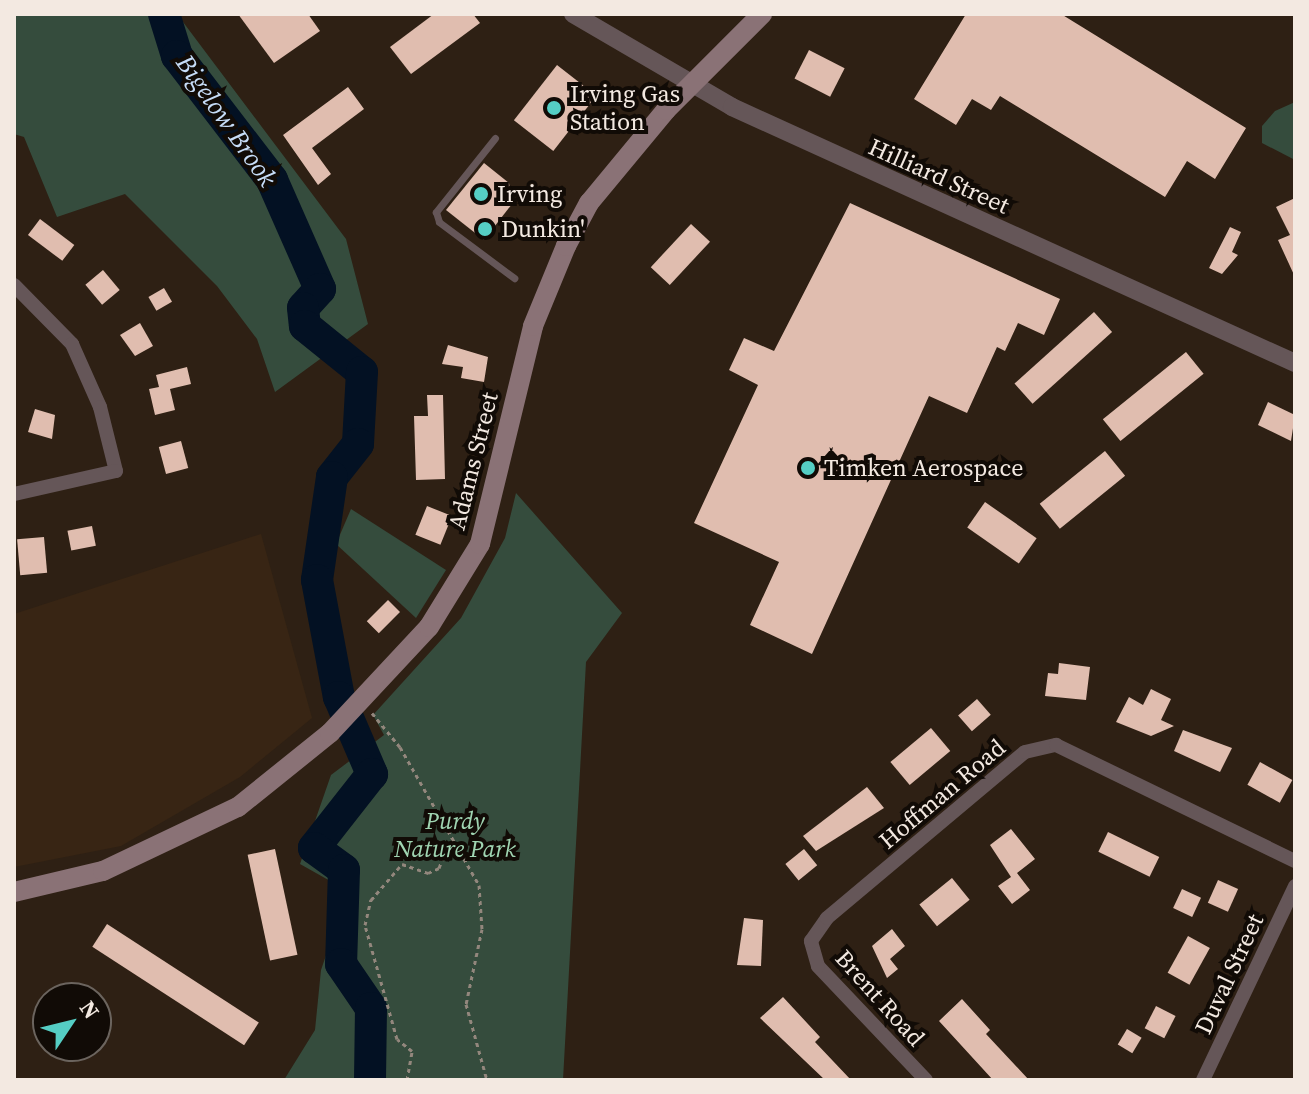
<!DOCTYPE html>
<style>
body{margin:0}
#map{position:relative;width:1309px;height:1094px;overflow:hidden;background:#2e2014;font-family:"Source Serif 4",serif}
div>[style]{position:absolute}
.built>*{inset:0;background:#382514}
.green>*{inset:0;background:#354c3d}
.river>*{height:32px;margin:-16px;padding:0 16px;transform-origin:16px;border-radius:16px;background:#031123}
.building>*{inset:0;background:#e0bdaf;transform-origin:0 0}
.path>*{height:3px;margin-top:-1.5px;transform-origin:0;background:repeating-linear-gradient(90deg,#93877d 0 4px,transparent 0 8px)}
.service>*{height:7px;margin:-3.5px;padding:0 3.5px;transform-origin:3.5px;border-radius:3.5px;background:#655658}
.minor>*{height:14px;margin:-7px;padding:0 7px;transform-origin:7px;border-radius:7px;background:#655658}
.tertiary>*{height:18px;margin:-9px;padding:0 9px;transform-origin:9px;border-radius:9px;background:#655658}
.secondary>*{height:20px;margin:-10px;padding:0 10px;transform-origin:10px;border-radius:10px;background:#8a7276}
.dots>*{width:22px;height:22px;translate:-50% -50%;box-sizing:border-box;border:4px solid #110b06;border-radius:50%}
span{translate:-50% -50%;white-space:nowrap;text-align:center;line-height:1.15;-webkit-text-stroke:8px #110b06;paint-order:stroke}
.poi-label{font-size:24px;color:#f3e9e1}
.left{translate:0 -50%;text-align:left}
.street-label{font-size:24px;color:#f3e9e1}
.park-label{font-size:24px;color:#a0d5b2;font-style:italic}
.water-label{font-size:26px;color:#c6dcf7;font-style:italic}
.frame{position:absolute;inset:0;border:16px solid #f3e9e1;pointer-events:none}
.north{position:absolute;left:32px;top:982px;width:80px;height:80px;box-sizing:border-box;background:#110b06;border:2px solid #6b645e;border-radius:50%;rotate:55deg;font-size:22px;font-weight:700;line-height:32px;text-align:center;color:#f3e9e1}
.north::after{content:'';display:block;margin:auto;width:28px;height:36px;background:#55cec4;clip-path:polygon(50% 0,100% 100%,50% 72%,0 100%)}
</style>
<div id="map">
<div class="built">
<i style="clip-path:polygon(261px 534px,312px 718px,240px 777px,121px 846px,14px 867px,14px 614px)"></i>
</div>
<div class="green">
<i style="clip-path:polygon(14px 14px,177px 14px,346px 239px,368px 324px,275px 392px,257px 339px,217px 286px,125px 194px,57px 217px,24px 137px,14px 134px)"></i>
<i style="clip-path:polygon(1295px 102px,1295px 160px,1262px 143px,1262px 126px,1275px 111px)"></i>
<i style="clip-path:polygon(516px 493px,622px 613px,586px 662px,563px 1080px,284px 1080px,315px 1030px,321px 970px,348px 891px,300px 864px,331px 775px,384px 735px,373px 715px,461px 618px,505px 538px)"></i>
<i style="clip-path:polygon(351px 509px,446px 570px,416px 618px,336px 544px)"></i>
</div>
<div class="river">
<i style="left:164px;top:14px;width:44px;rotate:72.8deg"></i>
<i style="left:177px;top:56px;width:156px;rotate:52.5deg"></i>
<i style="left:272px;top:180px;width:119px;rotate:66.2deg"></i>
<i style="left:320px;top:289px;width:25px;rotate:132deg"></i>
<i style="left:303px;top:308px;width:18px;rotate:84deg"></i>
<i style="left:305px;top:326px;width:73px;rotate:38.9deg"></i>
<i style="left:362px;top:372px;width:72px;rotate:93.2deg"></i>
<i style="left:358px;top:444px;width:42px;rotate:128.2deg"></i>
<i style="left:332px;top:477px;width:104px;rotate:98.3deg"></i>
<i style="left:317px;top:580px;width:119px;rotate:79.4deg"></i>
<i style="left:339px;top:697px;width:84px;rotate:66.8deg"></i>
<i style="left:372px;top:774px;width:94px;rotate:128.1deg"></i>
<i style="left:314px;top:848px;width:37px;rotate:36deg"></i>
<i style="left:344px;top:870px;width:94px;rotate:91.8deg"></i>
<i style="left:341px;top:964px;width:53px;rotate:55.7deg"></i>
<i style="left:371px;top:1008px;width:72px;rotate:90.8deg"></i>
</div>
<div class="building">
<i style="clip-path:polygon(238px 14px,308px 14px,320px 31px,274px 63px)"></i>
<i style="clip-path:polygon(434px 14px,473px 14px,480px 23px,411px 74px,390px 47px)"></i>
<i style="clip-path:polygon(966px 14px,1061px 14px,1246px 128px,1215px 179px,1187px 161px,1165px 197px,1000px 96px,991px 110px,972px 99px,956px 125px,914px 99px)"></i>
<i style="left:809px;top:50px;width:40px;height:32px;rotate:27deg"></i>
<i style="left:557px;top:65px;width:50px;height:70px;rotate:38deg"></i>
<i style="clip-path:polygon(348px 87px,364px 109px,312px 148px,331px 174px,318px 185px,283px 135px)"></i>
<i style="clip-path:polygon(484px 163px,509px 183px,512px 204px,484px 240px,446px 210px)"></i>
<i style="clip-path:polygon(1295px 198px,1295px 277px,1278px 240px,1290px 235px,1276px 207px)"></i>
<i style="clip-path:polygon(850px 203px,1060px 299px,1044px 335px,1018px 323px,1005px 351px,997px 347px,967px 413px,929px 396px,812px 654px,750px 625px,779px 562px,694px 523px,758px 385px,729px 370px,744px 338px,774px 351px)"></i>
<i style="left:40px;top:219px;width:43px;height:20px;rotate:37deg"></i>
<i style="left:691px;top:224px;width:26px;height:59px;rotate:43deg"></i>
<i style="clip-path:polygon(1230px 227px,1241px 232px,1232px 252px,1238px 255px,1222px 274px,1209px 268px)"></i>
<i style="left:103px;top:270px;width:26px;height:23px;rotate:50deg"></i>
<i style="left:164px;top:288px;width:16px;height:18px;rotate:60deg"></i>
<i style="left:1094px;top:312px;width:27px;height:107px;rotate:48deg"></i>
<i style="clip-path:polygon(140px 323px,153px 346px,135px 356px,120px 335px)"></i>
<i style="clip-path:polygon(448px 345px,488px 357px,484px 382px,461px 378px,463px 367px,442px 364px)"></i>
<i style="left:1186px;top:352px;width:28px;height:107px;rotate:51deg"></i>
<i style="clip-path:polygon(187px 367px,191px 384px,170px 389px,175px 410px,155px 415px,149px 389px,159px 387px,156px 375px)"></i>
<i style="clip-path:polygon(427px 395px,443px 395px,445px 479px,416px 480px,414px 416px,428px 416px)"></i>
<i style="clip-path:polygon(1268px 402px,1295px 415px,1291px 441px,1258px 425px)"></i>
<i style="clip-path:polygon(35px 409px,55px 415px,52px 439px,28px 432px)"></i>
<i style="left:181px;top:441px;width:28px;height:23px;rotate:75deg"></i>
<i style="left:1105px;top:451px;width:32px;height:84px;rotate:51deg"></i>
<i style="left:985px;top:502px;width:63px;height:31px;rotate:35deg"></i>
<i style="left:427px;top:506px;width:27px;height:31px;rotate:22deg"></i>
<i style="left:92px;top:526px;width:20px;height:25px;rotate:79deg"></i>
<i style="left:44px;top:537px;width:36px;height:27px;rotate:85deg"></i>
<i style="left:388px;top:600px;width:17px;height:30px;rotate:45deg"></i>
<i style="clip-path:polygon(1059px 663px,1090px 667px,1086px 700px,1045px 696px,1048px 673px,1058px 674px)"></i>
<i style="clip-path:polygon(1151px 689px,1171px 699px,1161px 720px,1174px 726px,1151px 736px,1116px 722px,1129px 697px,1143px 705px)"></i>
<i style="left:977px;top:699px;width:21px;height:25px;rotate:49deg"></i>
<i style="left:931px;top:728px;width:30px;height:53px;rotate:50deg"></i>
<i style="clip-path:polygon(1183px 730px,1232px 748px,1220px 772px,1174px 751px)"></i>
<i style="left:1260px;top:762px;width:37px;height:26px;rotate:29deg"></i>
<i style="clip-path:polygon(867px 787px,884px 808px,816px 851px,803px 836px)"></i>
<i style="clip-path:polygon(1011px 829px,1035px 859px,1017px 873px,1030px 890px,1012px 904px,998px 886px,1011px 877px,990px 845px)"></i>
<i style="left:1108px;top:832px;width:57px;height:22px;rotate:26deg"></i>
<i style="left:275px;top:849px;width:108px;height:28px;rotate:78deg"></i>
<i style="left:804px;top:849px;width:21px;height:24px;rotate:51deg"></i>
<i style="left:952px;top:878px;width:28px;height:42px;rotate:51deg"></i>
<i style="left:1218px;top:880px;width:22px;height:25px;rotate:24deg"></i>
<i style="left:1182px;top:889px;width:21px;height:21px;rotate:25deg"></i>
<i style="clip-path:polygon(744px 918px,763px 920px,761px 966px,737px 965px)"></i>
<i style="left:107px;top:924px;width:181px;height:27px;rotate:33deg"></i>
<i style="clip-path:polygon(892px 929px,905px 946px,890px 959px,898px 969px,887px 978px,872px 946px)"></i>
<i style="left:1188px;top:936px;width:25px;height:42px;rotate:29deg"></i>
<i style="clip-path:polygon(783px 997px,820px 1037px,815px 1042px,851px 1080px,825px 1080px,760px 1018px)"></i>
<i style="clip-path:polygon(962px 999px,990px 1030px,986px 1034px,1029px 1080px,993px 1080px,939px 1021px)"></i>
<i style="left:1156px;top:1006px;width:22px;height:25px;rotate:27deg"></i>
<i style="left:1127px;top:1029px;width:17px;height:18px;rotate:31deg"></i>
</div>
<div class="path">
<i style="left:372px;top:713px;width:44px;rotate:50.5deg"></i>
<i style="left:400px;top:747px;width:159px;rotate:60.2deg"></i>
<i style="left:479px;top:885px;width:44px;rotate:86.1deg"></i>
<i style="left:482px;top:929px;width:77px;rotate:102deg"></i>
<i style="left:466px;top:1004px;width:79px;rotate:74.6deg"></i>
<i style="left:407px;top:1080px;width:29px;rotate:-80deg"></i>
<i style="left:412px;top:1051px;width:19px;rotate:-141deg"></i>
<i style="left:397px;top:1039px;width:118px;rotate:-105.7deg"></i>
<i style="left:365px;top:925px;width:26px;rotate:-77deg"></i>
<i style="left:371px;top:900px;width:48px;rotate:-49.3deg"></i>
<i style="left:402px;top:864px;width:28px;rotate:19deg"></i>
<i style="left:428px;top:873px;width:12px;rotate:-24deg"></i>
<i style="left:439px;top:868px;width:29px;rotate:-70deg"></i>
</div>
<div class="service">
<i style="left:495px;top:138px;width:95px;rotate:128.6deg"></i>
<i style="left:436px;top:212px;width:10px;rotate:73deg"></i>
<i style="left:439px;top:222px;width:94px;rotate:36.7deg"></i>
</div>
<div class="minor">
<i style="left:14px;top:285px;width:83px;rotate:45.5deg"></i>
<i style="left:72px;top:344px;width:69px;rotate:66deg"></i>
<i style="left:100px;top:407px;width:66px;rotate:76deg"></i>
<i style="left:116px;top:471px;width:105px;rotate:167.3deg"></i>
<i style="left:926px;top:1080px;width:157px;rotate:-133.5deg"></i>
<i style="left:818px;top:966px;width:26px;rotate:-106deg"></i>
<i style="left:811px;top:941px;width:28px;rotate:-55deg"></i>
<i style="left:827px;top:918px;width:258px;rotate:-40deg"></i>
<i style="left:1025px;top:752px;width:32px;rotate:-13deg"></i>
<i style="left:1056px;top:745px;width:266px;rotate:25.9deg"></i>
<i style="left:1203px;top:1080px;width:215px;rotate:-64.6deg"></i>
</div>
<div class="tertiary">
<i style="left:573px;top:14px;width:184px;rotate:30.3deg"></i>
<i style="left:732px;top:107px;width:618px;rotate:24.45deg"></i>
</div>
<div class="secondary">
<i style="left:14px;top:892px;width:91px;rotate:-13.3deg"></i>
<i style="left:103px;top:871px;width:149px;rotate:-25.4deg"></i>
<i style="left:238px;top:807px;width:118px;rotate:-38.8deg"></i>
<i style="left:330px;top:733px;width:145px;rotate:-47deg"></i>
<i style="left:429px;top:627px;width:97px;rotate:-58.4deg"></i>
<i style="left:480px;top:544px;width:224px;rotate:-76.3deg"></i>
<i style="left:533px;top:326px;width:87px;rotate:-67.6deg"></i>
<i style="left:566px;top:246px;width:49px;rotate:-61.9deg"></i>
<i style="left:589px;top:203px;width:121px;rotate:-50.4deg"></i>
<i style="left:666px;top:110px;width:136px;rotate:-45deg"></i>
</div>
<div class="dots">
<i style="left:554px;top:108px;background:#55cec4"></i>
<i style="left:481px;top:194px;background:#55cec4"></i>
<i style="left:485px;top:229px;background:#55cec4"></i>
<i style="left:808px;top:468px;background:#55cec4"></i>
</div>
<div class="poi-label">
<span class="left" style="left:570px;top:108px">Irving Gas<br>Station</span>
<span class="left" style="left:497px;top:194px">Irving</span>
<span class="left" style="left:501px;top:229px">Dunkin'</span>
<span class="left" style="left:824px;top:468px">Timken Aerospace</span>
</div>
<div class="street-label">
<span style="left:939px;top:176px;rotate:24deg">Hilliard Street</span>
<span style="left:473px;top:461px;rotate:-76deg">Adams Street</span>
<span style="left:942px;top:794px;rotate:-40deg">Hoffman Road</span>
<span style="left:1229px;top:974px;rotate:-65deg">Duval Street</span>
<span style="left:880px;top:998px;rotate:48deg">Brent Road</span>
</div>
<div class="park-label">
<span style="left:455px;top:835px">Purdy<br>Nature Park</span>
</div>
<div class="water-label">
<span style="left:226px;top:121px;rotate:55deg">Bigelow Brook</span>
</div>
<div class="frame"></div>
<div class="north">N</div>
</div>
